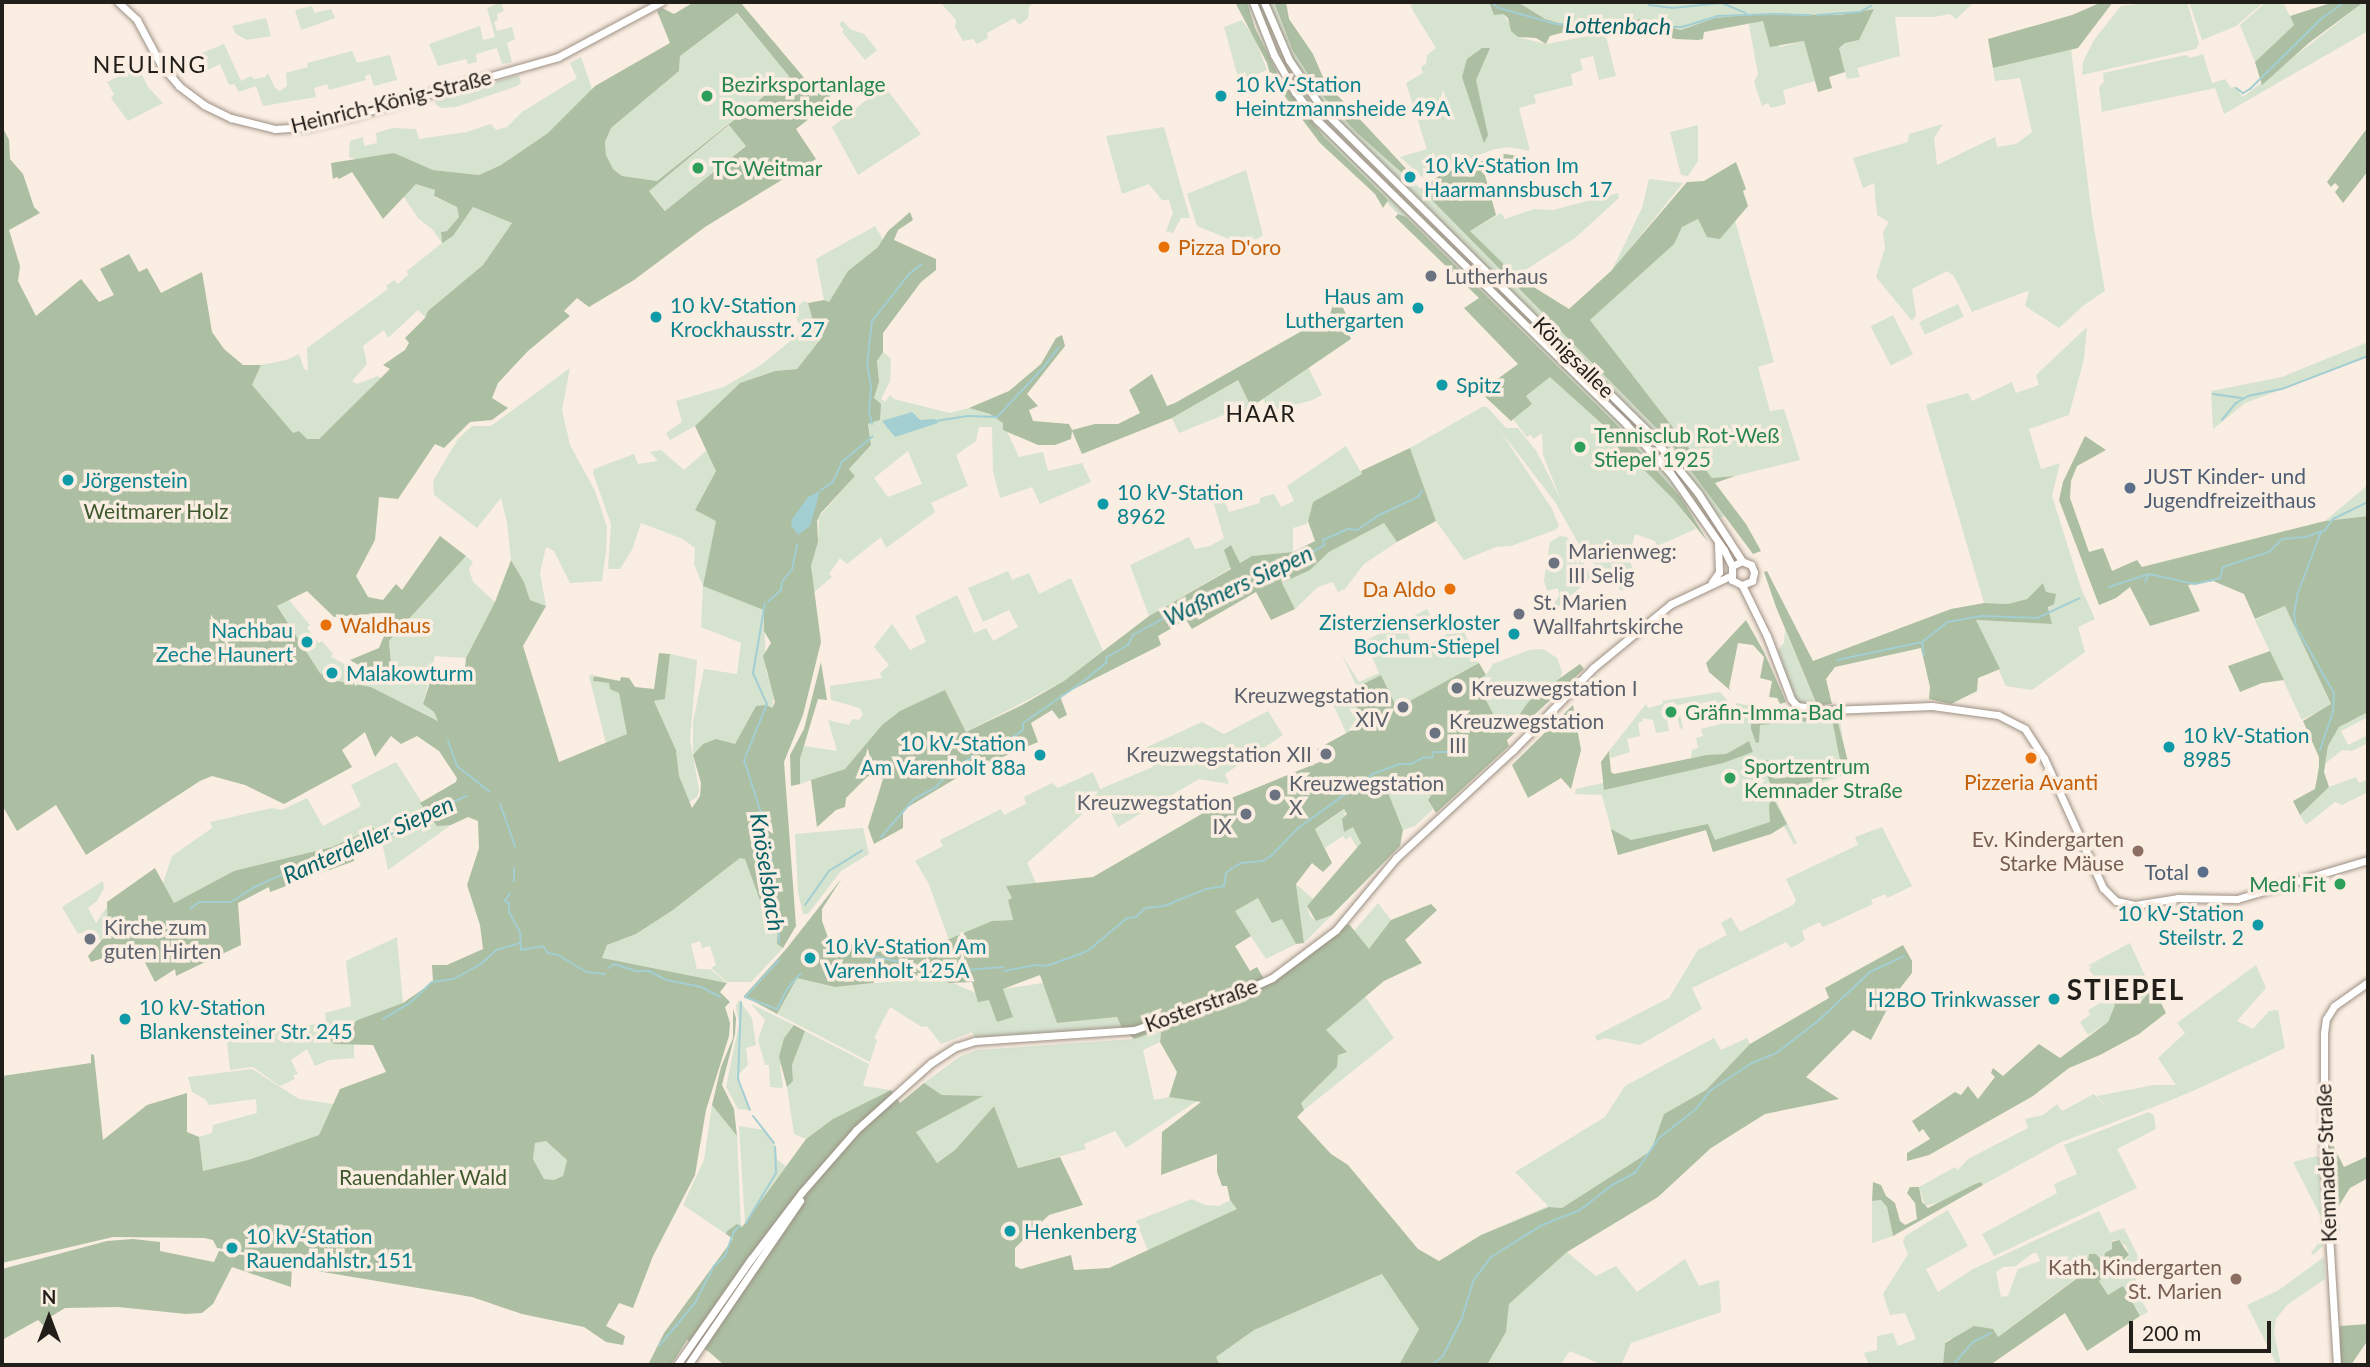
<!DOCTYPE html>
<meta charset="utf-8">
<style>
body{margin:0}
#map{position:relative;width:2370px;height:1367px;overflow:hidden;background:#faede1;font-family:Lato,sans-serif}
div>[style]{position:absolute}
.green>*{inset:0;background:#d6e3cf;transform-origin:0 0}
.forest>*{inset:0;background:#acbfa2}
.water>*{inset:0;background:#a3ced2}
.stream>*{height:2px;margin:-1px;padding:0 1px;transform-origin:1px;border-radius:1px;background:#a3ced2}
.roads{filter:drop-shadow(0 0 2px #9d9186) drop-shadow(0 0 2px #9d9186)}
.secondary>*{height:7px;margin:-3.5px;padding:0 3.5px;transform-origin:3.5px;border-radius:3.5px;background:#fff}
.primary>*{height:7px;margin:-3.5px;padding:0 3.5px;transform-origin:3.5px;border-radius:3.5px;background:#fff}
.dots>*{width:19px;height:19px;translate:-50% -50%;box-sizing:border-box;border:4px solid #faede1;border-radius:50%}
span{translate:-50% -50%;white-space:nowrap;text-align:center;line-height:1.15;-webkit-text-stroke:7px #faede1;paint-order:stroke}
.leisure-label{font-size:21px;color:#27864d}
.left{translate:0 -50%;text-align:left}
.right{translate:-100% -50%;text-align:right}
.culture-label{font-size:21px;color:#0d838f}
.street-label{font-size:21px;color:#221e1a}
.food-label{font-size:21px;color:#c56008}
.worship-label{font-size:21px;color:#5b616d}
.service-label{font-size:21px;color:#4e5e75}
.park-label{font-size:21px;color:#3c582c}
.education-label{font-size:21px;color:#785e54}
.water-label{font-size:23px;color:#086369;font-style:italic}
.neighbourhood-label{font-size:23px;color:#221e1a;letter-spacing:2px}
.district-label{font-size:28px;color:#221e1a;font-weight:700;letter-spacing:2px}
.frame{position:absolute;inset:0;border:4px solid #221e1a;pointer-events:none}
.north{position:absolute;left:14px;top:1283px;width:70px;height:70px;-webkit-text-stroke:5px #faede1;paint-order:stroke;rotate:0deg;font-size:19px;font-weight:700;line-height:28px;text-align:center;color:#221e1a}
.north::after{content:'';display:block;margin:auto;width:24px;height:32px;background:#221e1a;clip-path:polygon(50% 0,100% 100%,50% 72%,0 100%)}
.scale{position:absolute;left:2129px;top:1321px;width:142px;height:32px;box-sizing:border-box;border:4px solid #221e1a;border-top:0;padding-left:9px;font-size:21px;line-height:24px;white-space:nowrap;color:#221e1a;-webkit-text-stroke:5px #faede1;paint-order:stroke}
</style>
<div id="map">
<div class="green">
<i style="clip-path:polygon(501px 2px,504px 11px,497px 14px,498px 20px,494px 22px,497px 31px,512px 27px,515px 39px,507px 43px,512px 62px,502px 64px,497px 48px,476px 54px,477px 62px,468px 64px,466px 59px,438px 66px,429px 44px,480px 26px,483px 40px,495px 37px,487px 8px)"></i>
<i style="clip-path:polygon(940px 2px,1033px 2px,1029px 7px,1028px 18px,1019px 25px,1014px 18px,987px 33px,988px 38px,977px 44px,973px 39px,963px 41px,955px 27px,956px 20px)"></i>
<i style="clip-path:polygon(1247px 2px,1274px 2px,1293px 51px,1338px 114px,1421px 189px,1668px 440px,1725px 516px,1700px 525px,1682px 499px,1616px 424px,1406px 217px,1398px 214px,1324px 137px,1291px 94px,1270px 60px)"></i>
<i style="clip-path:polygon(1414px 2px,1505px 2px,1500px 4px,1503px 14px,1518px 37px,1546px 44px,1605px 33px,1616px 76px,1599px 80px,1593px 56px,1580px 59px,1583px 70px,1571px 74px,1573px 85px,1534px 95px,1536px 103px,1519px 108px,1530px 151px,1507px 147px,1492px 150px,1422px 177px,1400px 157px,1427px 149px,1406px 83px,1423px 73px,1421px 67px,1426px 64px,1427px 55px,1436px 48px,1413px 11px,1410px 3px)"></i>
<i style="clip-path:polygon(1512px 2px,1974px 2px,1956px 19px,1950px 14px,1934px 17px,1895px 17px,1900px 56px,1857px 68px,1860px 77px,1847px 79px,1839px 48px,1845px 43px,1859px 40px,1874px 9px,1840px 15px,1756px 14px,1702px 23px,1681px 30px,1657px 23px,1566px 25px,1545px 19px)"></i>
<i style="clip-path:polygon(2157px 2px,2187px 2px,2199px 43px,2196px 49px,2082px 75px,2083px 62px,2094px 40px,2121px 6px)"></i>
<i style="clip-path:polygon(2189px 2px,2264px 2px,2236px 26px,2202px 40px)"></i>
<i style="clip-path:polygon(2266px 2px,2283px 2px,2294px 25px,2255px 62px,2240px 25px)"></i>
<i style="clip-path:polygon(2364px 2px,2368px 2px,2368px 31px,2224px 114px,2215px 88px,2102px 112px,2099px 87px,2104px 82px,2103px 73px,2186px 55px,2190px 58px,2203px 54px,2212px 83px,2225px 79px,2231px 88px,2235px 86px,2243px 97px)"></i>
<i style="clip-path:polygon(312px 6px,314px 13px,331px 9px,335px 18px,301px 30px,295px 10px)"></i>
<i style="clip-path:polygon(736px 13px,789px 75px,657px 181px,622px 176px,613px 169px,606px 155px,605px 142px,611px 128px,679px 71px,680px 56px)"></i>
<i style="clip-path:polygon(266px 18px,271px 36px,247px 40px,236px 34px,232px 26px)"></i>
<i style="clip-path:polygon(1242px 20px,1255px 39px,1267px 70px,1239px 81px,1224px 27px)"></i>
<i style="clip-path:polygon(843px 21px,850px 29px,864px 34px,877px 50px,865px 60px,842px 32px,844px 30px,839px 24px)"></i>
<i style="clip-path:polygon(1753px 21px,1763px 21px,1780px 47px,1804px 41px,1815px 81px,1783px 90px,1786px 104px,1771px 108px,1768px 103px,1762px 106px,1754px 82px,1758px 74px,1749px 25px)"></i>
<i style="clip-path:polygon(224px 44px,241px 81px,251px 76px,254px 79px,265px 77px,268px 73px,275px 88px,280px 91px,287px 86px,286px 73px,308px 67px,307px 63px,352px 51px,357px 63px,390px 55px,397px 80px,374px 86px,370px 74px,365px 76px,366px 80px,329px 90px,327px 84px,314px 88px,316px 97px,263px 106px,256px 86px,239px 92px,234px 84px,229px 85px,220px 64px,199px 74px,192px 57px)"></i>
<i style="clip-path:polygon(2071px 49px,2092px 216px,2105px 291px,2084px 305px,2059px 328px,2025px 306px,2029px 292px,2027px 291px,1972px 312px,1954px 276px,1947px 271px,1912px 289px,1916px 315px,1912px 321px,1876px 277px,1885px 248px,1883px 232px,1889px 222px,1877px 215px,1874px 183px,1863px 188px,1853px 158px,1908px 142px,1909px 134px,1943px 124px,1934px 138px,1937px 165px,1995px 137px,1997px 147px,2016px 144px,2032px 132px,2020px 78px,1995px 81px,1993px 68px)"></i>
<i style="clip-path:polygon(581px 57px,592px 89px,548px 133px,501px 165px,479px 175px,433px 170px,394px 153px,358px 160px,349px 157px,350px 141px,363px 137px,364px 146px,377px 143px,376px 133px,393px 128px,416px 129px,419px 139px,467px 132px,491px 124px,496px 130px,507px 127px,522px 112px,577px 78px,570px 63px)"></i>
<i style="clip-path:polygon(138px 67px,148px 87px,163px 103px,128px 121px,111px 98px,114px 94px,107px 82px)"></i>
<i style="clip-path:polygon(519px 75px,521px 83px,517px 86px,456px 107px,442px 108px,436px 105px,435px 98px)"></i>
<i style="clip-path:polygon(884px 86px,921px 134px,858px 175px,832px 127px)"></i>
<i style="left:730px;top:125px;width:26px;height:104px;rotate:51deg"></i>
<i style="clip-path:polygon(1698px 125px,1698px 161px,1688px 176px,1681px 175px,1670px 132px)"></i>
<i style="clip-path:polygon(1164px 127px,1190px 218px,1181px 218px,1173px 233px,1166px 231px,1173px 213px,1169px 200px,1162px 200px,1149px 184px,1122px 194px,1106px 136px)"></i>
<i style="clip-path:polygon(1246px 170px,1263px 235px,1257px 239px,1234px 241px,1197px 226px,1187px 194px)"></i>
<i style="clip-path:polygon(1649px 179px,1683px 183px,1611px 272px,1642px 208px)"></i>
<i style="clip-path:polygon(416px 184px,435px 190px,434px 197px,457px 207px,459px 217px,447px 231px,441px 232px,442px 242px,453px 236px,473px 207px,512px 223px,483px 265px,428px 311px,426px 318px,418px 310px,388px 338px,384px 330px,363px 346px,367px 364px,352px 381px,357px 384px,378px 376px,381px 378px,319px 439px,307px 440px,293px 434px,252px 385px,261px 365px,286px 360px,299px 354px,304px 369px,308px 371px,307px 348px,388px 289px,386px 286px,394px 280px,398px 284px,408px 275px,407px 271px,442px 243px,433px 230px,418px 218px,403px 196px)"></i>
<i style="clip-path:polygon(1618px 193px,1619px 198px,1575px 238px,1516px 276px,1470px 231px,1501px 213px,1505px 219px,1534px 209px,1553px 210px)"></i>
<i style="clip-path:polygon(1698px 219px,1720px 239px,1735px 220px,1774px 362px,1758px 367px,1770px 411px,1784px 409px,1800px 460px,1735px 476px,1712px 478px,1590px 320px,1673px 244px,1682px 227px)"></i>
<i style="clip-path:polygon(875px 226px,883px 240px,878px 247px,848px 271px,829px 302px,824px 300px,816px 259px)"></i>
<i style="clip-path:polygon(804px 301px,808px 303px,813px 321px,823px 336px,797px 369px,775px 371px,740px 383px,695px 426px,670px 440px,666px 433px,682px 422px,676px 401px,724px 387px,761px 365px,801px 332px,794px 309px)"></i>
<i style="left:1958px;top:304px;width:14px;height:43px;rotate:65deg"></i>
<i style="left:1893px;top:315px;width:44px;height:25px;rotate:63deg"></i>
<i style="clip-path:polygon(2087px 327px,2084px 359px,2069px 415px,2029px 429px,2041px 469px,2060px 463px,2052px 496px,2081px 588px,2095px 619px,2078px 627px,2085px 652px,2032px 690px,2006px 686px,1976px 620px,2052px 624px,2046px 592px,2043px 583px,2027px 599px,2008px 604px,1984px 603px,1926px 405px,1968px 393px,1972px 401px,2012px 382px,2016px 393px,2039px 385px,2036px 375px)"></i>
<i style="clip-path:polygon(2368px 342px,2368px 357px,2245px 403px,2213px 429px,2211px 391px,2282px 377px)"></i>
<i style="clip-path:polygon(evenodd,883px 352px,891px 359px,890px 381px,881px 399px,885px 402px,890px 395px,894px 399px,950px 413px,969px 408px,990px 414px,1003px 423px,1019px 457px,1043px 452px,1048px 471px,1082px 463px,1091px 482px,1040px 504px,1032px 487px,1000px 498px,993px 471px,992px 427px,979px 427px,976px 441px,956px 455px,968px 486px,931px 503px,935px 512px,886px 548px,881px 537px,847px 564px,840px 558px,829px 574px,832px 577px,813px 593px,811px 566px,818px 542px,819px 517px,855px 476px,849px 469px,871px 445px,868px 423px,880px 420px,874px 398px,879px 382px,877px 361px,883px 352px,908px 451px,922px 484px,888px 497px,874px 478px,908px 451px)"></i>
<i style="clip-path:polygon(1308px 367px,1322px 395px,1310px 401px,1269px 411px,1263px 399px)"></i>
<i style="clip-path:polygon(570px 368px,562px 410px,570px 445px,595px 491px,607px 527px,606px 552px,602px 581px,570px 583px,554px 551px,546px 547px,540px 573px,546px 606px,530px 600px,524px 582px,511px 560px,507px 522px,501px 498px,477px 528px,434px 495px,433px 481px,458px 439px,472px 426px,491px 426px)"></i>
<i style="clip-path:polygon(1550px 376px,1614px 436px,1623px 462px,1632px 458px,1674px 500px,1696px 529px,1657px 546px,1655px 541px,1635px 534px,1629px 557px,1634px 574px,1626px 579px,1628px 586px,1622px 591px,1585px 555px,1555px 502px,1499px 429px,1552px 509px,1559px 526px,1555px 530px,1511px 546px,1496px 547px,1464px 560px,1436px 521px,1410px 448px,1482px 407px,1487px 407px,1506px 428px,1518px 428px,1537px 452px,1561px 500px,1543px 455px,1542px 433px,1533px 439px,1531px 435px,1527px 437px,1513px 419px,1532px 404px,1526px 396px)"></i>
<i style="clip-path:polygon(1238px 380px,1256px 418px,1247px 425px,1236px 402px,1224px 409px,1226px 414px,1179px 433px,1172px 418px)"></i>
<i style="clip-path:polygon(1346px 446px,1362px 474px,1313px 502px,1307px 524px,1293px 528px,1293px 552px,1252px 556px,1240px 563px,1231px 545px,1231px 568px,1149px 616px,1130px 565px,1189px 537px,1195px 549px,1210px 546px,1224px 538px,1213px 501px,1223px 498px,1229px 512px,1260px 503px,1260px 498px,1274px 494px,1281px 507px,1294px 501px,1287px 486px)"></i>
<i style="clip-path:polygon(661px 450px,684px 470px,707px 450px,712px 460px,716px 471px,695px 510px,716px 520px,713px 541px,764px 609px,766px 671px,774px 694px,772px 709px,756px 706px,735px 744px,703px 744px,693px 755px,693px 722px,704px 669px,737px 674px,741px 643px,701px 627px,703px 586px,694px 564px,695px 548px,683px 539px,641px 523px,632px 550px,620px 569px,608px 569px,611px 524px,593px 473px,594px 469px,634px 454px,638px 464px,658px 461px,650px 452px)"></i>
<i style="clip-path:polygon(2368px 484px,2368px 516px,2325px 521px,2363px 489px)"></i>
<i style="clip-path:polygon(1384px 523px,1397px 542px,1364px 564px,1345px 589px,1338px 592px,1333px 582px,1318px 587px,1295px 609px,1282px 583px,1310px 570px,1329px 552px)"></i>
<i style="clip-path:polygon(1560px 536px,1567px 537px,1588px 570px,1590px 579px,1555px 609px,1552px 607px,1560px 594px,1557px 588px,1547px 591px,1544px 580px,1550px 542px)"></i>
<i style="clip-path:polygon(466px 556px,473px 562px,469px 569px,473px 582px,495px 602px,466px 658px,435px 656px,423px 704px,434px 712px,439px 721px,371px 687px,332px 680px,320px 673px,277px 606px,289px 600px,310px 625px,307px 628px,319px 643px,322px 641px,333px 654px,331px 657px,378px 682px,391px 664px,389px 641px)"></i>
<i style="clip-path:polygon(1008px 571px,1012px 580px,1029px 573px,1039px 594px,1071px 578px,1103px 651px,1064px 681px,966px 732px,945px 690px,882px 725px,845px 769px,800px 784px,800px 759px,804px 746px,837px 751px,828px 720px,849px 725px,852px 719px,859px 720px,863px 715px,860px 708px,831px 700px,830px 686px,882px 678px,880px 673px,889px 665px,874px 647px,892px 624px,910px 650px,926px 642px,915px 616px,957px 595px,974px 633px,986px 628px,993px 641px,1018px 627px,1009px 610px,983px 622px,968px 588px)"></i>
<i style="left:2285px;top:606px;width:110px;height:33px;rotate:65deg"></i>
<i style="clip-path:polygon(1427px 609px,1431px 617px,1429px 622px,1408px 634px,1416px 653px,1461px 625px,1469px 642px,1472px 640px,1479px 663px,1397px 708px,1381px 675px,1357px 687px,1342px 655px,1359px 682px,1379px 673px,1365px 641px)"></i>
<i style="clip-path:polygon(1785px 630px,1813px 696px,1817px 705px,1797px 704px,1792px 694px,1778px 650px,1784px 643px)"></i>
<i style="clip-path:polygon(1543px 649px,1557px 658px,1562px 672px,1560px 680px,1529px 701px,1512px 725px,1500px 729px,1476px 681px,1486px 675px,1493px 664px,1529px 650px)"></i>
<i style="clip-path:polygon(670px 654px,697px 660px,690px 740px,699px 789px,697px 797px,689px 802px,679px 776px,676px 750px,654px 701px,665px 699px)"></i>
<i style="clip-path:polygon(593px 674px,594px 681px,609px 683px,619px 693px,628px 734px,606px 743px,589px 676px)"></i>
<i style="clip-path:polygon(1343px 692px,1353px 696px,1360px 693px,1355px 703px,1363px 724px,1346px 733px,1331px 699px)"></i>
<i style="clip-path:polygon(1720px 692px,1729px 702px,1719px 706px,1720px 709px,1736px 707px,1736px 703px,1783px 712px,1839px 714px,1848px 774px,1822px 783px,1772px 792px,1797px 843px,1794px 845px,1784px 826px,1713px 852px,1706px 830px,1618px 855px,1602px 795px,1575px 794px,1576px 789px,1750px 750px,1747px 742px,1726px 754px,1691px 758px,1692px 750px,1698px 748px,1696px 738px,1703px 736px,1701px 729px,1721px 724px,1716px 700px,1702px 703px,1703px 712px,1699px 712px,1696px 701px,1678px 705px,1683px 728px,1680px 729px,1674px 702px,1664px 704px,1669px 731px,1656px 733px,1653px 720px,1642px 718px,1643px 721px,1638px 723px,1640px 736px,1627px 739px,1630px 752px,1611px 758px,1609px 751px,1646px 704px,1648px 708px,1663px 704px,1662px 701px)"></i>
<i style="clip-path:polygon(1268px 711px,1283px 735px,1225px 774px,1229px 784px,1199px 779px,1118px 827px,1103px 796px,1027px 863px,1036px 883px,1007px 886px,1012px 898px,1008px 900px,1013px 920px,992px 921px,949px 940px,928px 882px,915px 861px,943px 846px,940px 840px,1001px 809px,1004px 815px,1026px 804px,1024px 797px,1052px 783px,1058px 788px,1093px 772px,1100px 789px,1153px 767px,1145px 748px,1202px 722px,1224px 734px)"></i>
<i style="clip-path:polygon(2368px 712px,2368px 717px,2341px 731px,2348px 745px,2368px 735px,2368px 743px,2352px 751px,2342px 750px,2326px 763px,2328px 746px,2339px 727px)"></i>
<i style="clip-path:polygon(396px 762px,436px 825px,451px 825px,388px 870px,380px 833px,374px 828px,332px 847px,234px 871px,174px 903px,163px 883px,172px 856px,212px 828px,210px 822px,272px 808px,282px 810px,307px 798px,323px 826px,361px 806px,351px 785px)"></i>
<i style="clip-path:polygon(2356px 777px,2359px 783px,2368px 779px,2368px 792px,2342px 805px,2335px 802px,2306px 825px,2300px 815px,2329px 787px)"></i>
<i style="clip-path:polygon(1403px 780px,1427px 781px,1435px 789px,1428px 800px,1433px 809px,1415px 826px,1403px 830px,1387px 791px)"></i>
<i style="clip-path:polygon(1345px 809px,1344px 832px,1353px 826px,1361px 843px,1358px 849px,1350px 836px,1346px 840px,1343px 836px,1325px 848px,1315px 829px)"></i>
<i style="clip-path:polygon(1882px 827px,1912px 886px,1887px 898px,1885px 894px,1871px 900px,1873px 904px,1823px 927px,1819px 922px,1802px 931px,1805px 940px,1791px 948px,1786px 942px,1692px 988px,1702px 1009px,1640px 1045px,1604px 1038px,1597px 1041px,1595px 1036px,1669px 998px,1698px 950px,1727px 935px,1721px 923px,1731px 917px,1740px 932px,1793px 905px,1796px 900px,1786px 879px,1858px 845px,1855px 837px)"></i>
<i style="clip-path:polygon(863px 828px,869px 854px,841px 871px,808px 914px,803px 914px,798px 892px,795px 834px)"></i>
<i style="clip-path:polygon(740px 858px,745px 858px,765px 908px,778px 922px,777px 944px,783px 948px,751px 982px,727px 982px,711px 968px,716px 965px,710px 946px,702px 948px,700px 941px,691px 944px,697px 969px,710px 969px,727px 983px,602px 959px,607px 945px,636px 934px,673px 910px)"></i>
<i style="clip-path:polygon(103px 881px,104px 888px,97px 901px,88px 908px,96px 923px,107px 907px,110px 923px,102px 942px,92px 930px,78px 934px,62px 907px)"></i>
<i style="clip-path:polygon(1296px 884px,1313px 899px,1307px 906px,1310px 916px,1316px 921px,1332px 915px,1304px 943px)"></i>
<i style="clip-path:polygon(1258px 898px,1282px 919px,1296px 944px,1266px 959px,1234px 911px)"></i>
<i style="clip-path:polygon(1378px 903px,1391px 920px,1369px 950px,1354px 931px)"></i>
<i style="clip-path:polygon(397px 937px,403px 1003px,335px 1044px,354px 1044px,354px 1058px,329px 1060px,315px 1066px,307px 1049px,291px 1060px,298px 1074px,293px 1075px,295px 1079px,280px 1086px,253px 1067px,230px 1070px,226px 1032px,248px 1020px,250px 1032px,326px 1023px,325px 1013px,351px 1006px,346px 961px)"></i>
<i style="clip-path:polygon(2130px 943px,2151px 989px,2141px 1002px,2115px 1005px,2108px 1022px,2088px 1035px,2080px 1022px,2090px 1015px,2088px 1010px,2109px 998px,2089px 969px,2092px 966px,2087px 966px)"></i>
<i style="clip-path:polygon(2256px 965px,2266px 988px,2237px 1021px,2253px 1029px,2269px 1011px,2278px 1010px,2285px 1048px,2193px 1091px,2149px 1109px,2146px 1106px,2148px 1109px,2059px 1143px,1983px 1185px,1981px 1182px,1975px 1184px,1941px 1202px,1925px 1206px,1919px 1187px,1955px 1167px,1958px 1170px,1968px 1159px,2028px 1128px,2025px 1119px,2043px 1115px,2057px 1104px,2062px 1111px,2094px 1094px,2109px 1110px,2097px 1096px,2154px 1085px,2176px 1085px,2158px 1058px,2185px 1033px,2177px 1023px)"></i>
<i style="clip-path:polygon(940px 977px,989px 999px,1003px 989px,1043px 983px,1057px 1023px,1117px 1017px,1122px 1028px,975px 1039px,972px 1032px,941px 1044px,927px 1026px,922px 1027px,890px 1007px,874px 1038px,877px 1040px,870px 1062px,777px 1014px,797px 978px,835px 987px)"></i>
<i style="clip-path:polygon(1364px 995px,1394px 1038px,1304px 1110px,1300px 1103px,1320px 1085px,1326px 1030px)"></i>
<i style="clip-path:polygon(739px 1000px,752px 1018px,756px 1045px,746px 1048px,748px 1065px,736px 1077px,739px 1077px,741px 1090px,751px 1110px,738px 1109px,726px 1087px,739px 1024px,736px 1006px)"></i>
<i style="clip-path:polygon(751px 1004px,794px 1025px,784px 1038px,783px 1064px,780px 1065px,783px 1088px,770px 1087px,769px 1065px,765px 1065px,758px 1040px,765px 1020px)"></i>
<i style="clip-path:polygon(805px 1031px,869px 1064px,863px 1086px,891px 1090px,833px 1119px,806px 1139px,794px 1134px,787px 1087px,793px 1081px,792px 1065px)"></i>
<i style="clip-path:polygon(1158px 1031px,1161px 1034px,1160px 1042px,1143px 1050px,1154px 1100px,1169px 1097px,1200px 1099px,1126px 1148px,1115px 1131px,1084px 1144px,1086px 1149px,1018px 1168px,994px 1106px,955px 1150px,937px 1163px,915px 1132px,981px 1097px,942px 1095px,924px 1083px,959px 1057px,977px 1050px,1134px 1039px)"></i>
<i style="clip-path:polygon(1714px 1038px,1721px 1050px,1747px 1038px,1750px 1044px,1706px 1090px,1664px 1114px,1652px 1151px,1562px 1208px,1549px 1207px,1481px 1235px,1548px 1206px,1515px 1172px,1605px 1117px,1625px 1086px)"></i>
<i style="clip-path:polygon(252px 1069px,299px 1099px,333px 1104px,319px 1135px,248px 1160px,203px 1171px,199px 1137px,212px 1133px,213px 1125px,257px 1113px,256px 1099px,209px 1105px,205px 1099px,192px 1092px,188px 1077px)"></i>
<i style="clip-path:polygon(712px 1105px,737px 1136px,741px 1228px,728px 1231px,726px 1234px,683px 1205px,704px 1160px)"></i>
<i style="clip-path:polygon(2149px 1112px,2154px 1116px,2156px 1129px,2117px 1149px,2137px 1188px,1994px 1256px,1982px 1234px,2057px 1193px,2054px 1184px,2077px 1174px,2064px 1145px)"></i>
<i style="clip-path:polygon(739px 1126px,764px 1130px,775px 1144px,777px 1160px,786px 1166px,745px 1223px)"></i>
<i style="clip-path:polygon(546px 1141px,567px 1160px,563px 1176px,554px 1180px,544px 1179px,533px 1159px,535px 1143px)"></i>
<i style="clip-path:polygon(2317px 1156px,2320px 1160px,2325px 1239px,2324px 1245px,2313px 1255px,2311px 1253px,2320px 1241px,2321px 1217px,2293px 1162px)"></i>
<i style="clip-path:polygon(1192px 1199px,1205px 1205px,1219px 1206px,1230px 1200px,1238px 1209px,1148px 1251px,1136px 1221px)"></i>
<i style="clip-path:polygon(1881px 1200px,1887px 1207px,1893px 1236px,1872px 1243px,1872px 1201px)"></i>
<i style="clip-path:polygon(evenodd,1948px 1210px,1968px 1246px,1926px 1269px,1938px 1292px,1973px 1269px,2099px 1211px,2110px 1233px,2124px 1228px,2139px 1258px,2135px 1288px,2148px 1312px,2140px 1316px,2123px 1287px,2108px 1295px,2099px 1281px,2129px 1256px,2126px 1246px,2116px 1240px,2112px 1241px,2112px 1249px,2105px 1253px,2103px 1261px,2096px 1254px,2089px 1254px,2088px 1260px,2077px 1269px,2080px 1275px,1998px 1337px,1950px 1339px,1945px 1342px,1943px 1365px,1869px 1365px,1864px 1353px,1877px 1350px,1877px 1336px,1893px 1333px,1898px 1346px,1916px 1339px,1905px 1313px,1890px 1315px,1883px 1294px,1908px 1254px,1903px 1242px,1905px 1236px,1948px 1210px,2033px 1253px,2037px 1253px,2040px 1261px,2018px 1269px,2008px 1296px,2001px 1297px,1996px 1272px,2003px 1267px,2016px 1266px,2033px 1253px)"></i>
<i style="clip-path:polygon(1567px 1252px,1596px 1276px,1616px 1266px,1637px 1292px,1685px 1259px,1699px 1286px,1719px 1280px,1721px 1312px,1631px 1343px,1621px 1365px,1603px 1365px,1570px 1351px,1560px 1365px,1487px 1365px,1506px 1332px,1509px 1304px)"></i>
<i style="clip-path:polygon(2324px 1257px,2325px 1279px,2287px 1305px,2276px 1319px,2274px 1333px,2281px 1365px,2277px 1365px,2247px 1305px,2279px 1290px)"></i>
<i style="clip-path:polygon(1383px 1274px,1419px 1329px,1399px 1365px,1220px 1365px,1215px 1357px,1254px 1330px)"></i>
</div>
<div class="forest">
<i style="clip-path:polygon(evenodd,694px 2px,740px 2px,817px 93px,831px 94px,826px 103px,819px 104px,819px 111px,796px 129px,816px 159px,705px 227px,634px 280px,589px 307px,577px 298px,564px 311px,570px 316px,528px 351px,498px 383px,492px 398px,508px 408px,492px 420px,470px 422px,444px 448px,435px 444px,398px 499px,379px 497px,375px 540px,356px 576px,368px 597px,383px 600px,396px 584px,402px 590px,440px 536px,466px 556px,389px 641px,391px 664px,381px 678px,350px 660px,379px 648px,389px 624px,385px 613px,334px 617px,307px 591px,277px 606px,320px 673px,332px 680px,371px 687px,438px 721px,434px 712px,423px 704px,432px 676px,449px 678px,465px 669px,466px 658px,495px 602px,511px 560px,524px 582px,530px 600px,546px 606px,523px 646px,559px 762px,627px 734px,619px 693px,610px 689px,609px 683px,593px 681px,594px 676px,620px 681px,621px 677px,629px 678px,635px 687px,654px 689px,659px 653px,670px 654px,665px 699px,654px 701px,676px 750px,679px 776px,692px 808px,700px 796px,701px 783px,693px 755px,703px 744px,716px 739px,735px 744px,756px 706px,766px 705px,772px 708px,775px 702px,763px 656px,771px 643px,764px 631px,764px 610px,703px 586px,716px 521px,695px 510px,716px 471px,695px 426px,740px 383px,775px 371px,797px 369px,823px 336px,813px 321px,808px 303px,824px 300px,829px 302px,848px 271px,878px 247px,888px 231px,910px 212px,913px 220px,898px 230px,894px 240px,936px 259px,936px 270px,921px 282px,883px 333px,883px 352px,877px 361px,879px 382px,874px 398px,881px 404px,880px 420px,868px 424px,871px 445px,849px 469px,855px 476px,821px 513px,817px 521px,818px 542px,811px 566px,821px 642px,803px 715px,784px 762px,796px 926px,783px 948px,777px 944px,778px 922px,761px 903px,745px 859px,740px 858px,673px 910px,636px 934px,607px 945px,602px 958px,727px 983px,720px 992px,730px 1002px,725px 1007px,730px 1023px,729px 1036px,706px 1110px,695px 1175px,653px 1256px,633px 1308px,619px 1303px,606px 1326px,625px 1336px,623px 1345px,606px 1342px,584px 1327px,522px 1314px,472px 1297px,317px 1271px,261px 1255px,217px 1248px,213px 1240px,204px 1238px,113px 1237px,2px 1263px,2px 1076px,91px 1063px,91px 1054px,94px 1055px,103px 1140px,147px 1105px,187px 1093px,187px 1132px,199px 1137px,203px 1171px,248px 1160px,319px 1135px,340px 1089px,386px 1072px,373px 1045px,334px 1044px,329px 1039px,358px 1020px,403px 1003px,433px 982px,432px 965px,447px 965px,483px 949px,480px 925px,467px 885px,479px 848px,478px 821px,468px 817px,451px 825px,437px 826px,420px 803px,456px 782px,457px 778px,439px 751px,417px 736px,401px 744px,391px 736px,375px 757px,365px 732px,342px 750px,352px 767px,284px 804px,245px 785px,212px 776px,200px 781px,86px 855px,56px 805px,17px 831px,2px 805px,2px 126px,9px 140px,10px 159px,23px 174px,34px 207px,40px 213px,9px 230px,20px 266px,18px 281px,36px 316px,81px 279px,99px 302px,114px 295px,100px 269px,129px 254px,139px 272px,147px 268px,161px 293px,202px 272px,212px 332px,224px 349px,243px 365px,261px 365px,252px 385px,293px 433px,299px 431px,307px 439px,319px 439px,390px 369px,383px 365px,405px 350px,409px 343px,405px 338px,425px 318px,428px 311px,483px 265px,512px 223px,473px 207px,453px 236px,442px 243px,441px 232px,447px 231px,459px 217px,457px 207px,434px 196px,435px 190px,416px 184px,383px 219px,352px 172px,339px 179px,337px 177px,333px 179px,331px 163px,394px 153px,433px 170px,479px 175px,501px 165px,548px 133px,595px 86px,670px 43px,657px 11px,662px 8px,674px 14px,694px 2px,737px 13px,789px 76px,657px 181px,622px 176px,613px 169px,606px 155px,605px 142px,611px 128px,679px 71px,680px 56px,737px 13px,694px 2px,729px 125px,746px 146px,665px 211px,649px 191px,729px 125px,694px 2px,546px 1141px,567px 1160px,563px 1176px,554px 1180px,544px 1179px,533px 1159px,535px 1143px,546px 1141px)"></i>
<i style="clip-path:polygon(1235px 2px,1247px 2px,1255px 28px,1282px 82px,1324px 137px,1388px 200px,1383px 208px,1375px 194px,1320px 143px,1271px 78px,1267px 63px)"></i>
<i style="clip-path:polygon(1274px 2px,1286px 2px,1289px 19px,1313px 54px,1325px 82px,1413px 176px,1410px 180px,1356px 132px,1322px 95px,1293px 51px)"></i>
<i style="clip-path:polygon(1489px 2px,1519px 3px,1545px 19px,1566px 25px,1603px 24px,1605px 33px,1561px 33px,1550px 36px,1546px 44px,1536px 38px,1518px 37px,1511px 31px,1508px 18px,1503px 14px,1494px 15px)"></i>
<i style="clip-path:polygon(2102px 2px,2113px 2px,2078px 48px,1993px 68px,1988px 39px,2072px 15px)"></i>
<i style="clip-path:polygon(2334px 2px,2364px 2px,2310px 42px,2262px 85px,2255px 62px,2294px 25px,2290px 16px)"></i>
<i style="clip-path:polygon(1874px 9px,1859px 40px,1845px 43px,1839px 48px,1845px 72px,1829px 77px,1832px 88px,1818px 92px,1804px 41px,1770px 47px,1763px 21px,1704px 32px,1703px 39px,1698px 40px,1675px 39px,1660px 34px,1629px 31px,1628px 25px,1637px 23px,1638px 19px,1681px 30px,1715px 18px,1756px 14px,1840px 15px)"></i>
<i style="clip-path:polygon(1482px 48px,1490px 48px,1476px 80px,1488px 135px,1484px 143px,1462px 77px,1467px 59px)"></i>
<i style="clip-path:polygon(2368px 127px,2368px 171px,2343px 203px,2335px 192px,2339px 187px,2335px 183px,2331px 187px,2327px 182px)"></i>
<i style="clip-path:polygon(1505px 154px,1525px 157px,1520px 176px,1504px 173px,1485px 175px,1496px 215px,1470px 231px,1516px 276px,1569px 309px,1611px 271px,1687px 182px,1704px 181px,1736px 162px,1746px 189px,1743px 191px,1748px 206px,1720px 239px,1707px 237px,1698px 219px,1682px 227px,1674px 244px,1590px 320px,1712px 478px,1735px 476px,1715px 483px,1746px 524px,1761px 551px,1753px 554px,1668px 440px,1421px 189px,1443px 173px)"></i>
<i style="clip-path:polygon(1398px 214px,1406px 217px,1616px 424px,1682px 499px,1708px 542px,1674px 500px,1632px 458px,1623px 462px,1614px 435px,1550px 377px,1526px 396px,1532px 404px,1511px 421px,1480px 392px,1518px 364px,1464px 308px,1479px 298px,1395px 217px)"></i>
<i style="clip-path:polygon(1336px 293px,1353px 329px,1348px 332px,1351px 339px,1251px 407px,1238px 380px,1172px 418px,1082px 454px,1072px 431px,1071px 439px,1055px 445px,1038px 445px,1003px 430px,1003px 423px,990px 414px,969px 408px,1009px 391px,1041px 364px,1056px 338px,1062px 335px,1065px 346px,1027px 394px,1038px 406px,1029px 410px,1033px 421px,1069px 424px,1072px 430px,1095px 424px,1118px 424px,1140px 413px,1129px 390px,1152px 374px,1167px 406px,1175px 403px,1330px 315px)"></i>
<i style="clip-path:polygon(2085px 436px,2106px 450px,2077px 466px,2071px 481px,2070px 498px,2089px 552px,2103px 548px,2112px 571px,2137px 560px,2142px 567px,2325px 521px,2368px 516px,2368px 712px,2339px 727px,2328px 746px,2324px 772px,2329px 787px,2300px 815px,2293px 801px,2315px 789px,2319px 767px,2319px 757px,2303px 721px,2331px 704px,2285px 606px,2255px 619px,2244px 594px,2213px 581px,2188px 585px,2200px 611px,2150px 626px,2130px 587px,2116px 598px,2099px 605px,2059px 500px,2063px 482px)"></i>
<i style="clip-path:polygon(1410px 448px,1436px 521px,1397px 542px,1384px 523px,1329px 552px,1310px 570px,1282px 583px,1295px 609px,1271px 620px,1256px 592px,1192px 629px,1186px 620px,1158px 636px,1161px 645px,1060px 696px,1067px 715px,1059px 719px,1052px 710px,1031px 723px,1038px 742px,965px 773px,903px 810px,903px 828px,874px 844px,868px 827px,883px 779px,868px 776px,846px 798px,845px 807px,836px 810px,817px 827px,811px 780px,845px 769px,882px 725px,900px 711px,945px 690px,966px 732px,1022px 705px,1064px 681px,1149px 616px,1231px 569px,1224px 550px,1231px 545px,1240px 563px,1252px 556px,1293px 552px,1315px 541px,1308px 521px,1313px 502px,1362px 474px,1361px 471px)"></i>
<i style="clip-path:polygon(1767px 571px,1813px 661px,1951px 609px,1984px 603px,2008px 604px,2027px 599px,2043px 583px,2046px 592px,2056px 594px,2054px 604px,2048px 607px,2052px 624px,1976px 620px,2000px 669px,1978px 678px,1977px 691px,1951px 704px,1929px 699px,1930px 687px,1921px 648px,1835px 667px,1826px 679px,1832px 704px,1817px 705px,1776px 607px,1764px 572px)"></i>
<i style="clip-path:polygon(1746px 620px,1764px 652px,1786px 702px,1780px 704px,1777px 698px,1769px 697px,1772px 681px,1760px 678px,1764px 657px,1753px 645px,1738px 643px,1729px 688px,1731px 691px,1709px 672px,1706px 663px)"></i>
<i style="clip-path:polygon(2270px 651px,2284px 680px,2262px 683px,2240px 692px,2228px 666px)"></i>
<i style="clip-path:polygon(821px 662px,827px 700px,818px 699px,800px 759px,800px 784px,791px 786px,790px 755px,804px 729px)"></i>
<i style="clip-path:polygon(1479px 663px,1486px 675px,1476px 681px,1501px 729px,1512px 725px,1529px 701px,1570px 671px,1580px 664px,1584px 669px,1507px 740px,1509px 746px,1436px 813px,1428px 800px,1435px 789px,1427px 781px,1414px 787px,1403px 780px,1387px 790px,1403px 830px,1400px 846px,1332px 915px,1316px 921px,1307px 906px,1361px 843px,1353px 827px,1344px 832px,1342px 819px,1347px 814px,1344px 809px,1315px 829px,1332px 863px,1323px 872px,1312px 863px,1296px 884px,1304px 943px,1296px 944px,1282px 919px,1272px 923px,1258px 898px,1235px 911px,1251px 936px,1235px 946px,1250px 971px,1257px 967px,1264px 979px,1349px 924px,1369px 949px,1391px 920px,1431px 904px,1437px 910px,1405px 940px,1422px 963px,1384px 981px,1326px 1030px,1347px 1052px,1338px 1055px,1337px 1067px,1301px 1103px,1304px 1110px,1297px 1117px,1331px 1154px,1348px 1165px,1418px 1249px,1439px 1261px,1481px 1235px,1549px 1207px,1562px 1208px,1651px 1151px,1664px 1114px,1706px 1090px,1750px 1044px,1829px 998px,1825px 988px,1903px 945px,1912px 961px,1912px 973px,1894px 996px,1871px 1040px,1853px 1030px,1806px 1077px,1839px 1099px,1765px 1114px,1711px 1148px,1658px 1197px,1567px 1252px,1509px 1304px,1506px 1332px,1487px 1365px,1399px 1365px,1419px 1329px,1382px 1274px,1254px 1330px,1216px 1357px,1220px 1365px,724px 1365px,708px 1351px,687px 1340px,671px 1365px,648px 1365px,664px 1333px,733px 1239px,726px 1234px,727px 1231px,737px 1224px,742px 1227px,806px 1139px,833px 1119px,891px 1090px,900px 1103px,924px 1083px,942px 1095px,983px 1096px,916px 1132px,937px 1163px,955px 1150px,994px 1106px,1018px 1168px,1060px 1157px,1083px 1205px,1049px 1215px,1015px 1248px,1015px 1266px,1021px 1269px,1071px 1255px,1074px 1270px,1109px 1268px,1237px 1209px,1230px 1200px,1227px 1186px,1222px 1186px,1217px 1172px,1217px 1154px,1161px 1175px,1162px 1132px,1201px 1102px,1169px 1097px,1177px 1072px,1160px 1042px,1161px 1033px,1157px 1031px,1134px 1039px,1122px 1028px,1117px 1017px,1057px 1023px,1040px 975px,1003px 989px,1013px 1017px,997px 1022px,989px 1000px,978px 1002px,972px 982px,949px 983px,940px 977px,873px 973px,874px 983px,835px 987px,797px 978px,777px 1014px,744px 996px,787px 948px,842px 878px,822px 909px,822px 921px,830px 943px,914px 948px,935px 945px,992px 921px,1013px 920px,1008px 900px,1012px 898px,1006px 886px,1093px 877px,1224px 801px,1322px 761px,1317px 749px,1363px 724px,1355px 703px,1360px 693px,1357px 687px,1381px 675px,1397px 708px)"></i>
<i style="clip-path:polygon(1573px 705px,1581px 750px,1571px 789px,1561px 778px,1528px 798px,1512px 765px)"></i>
<i style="clip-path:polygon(1754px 712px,1836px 715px,1851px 773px,1773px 791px,1762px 761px,1769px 760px,1774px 779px,1813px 774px,1813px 772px,1841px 765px,1832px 719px,1760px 725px,1759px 742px,1756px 743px,1751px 729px,1751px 714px)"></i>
<i style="clip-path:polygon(1749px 741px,1753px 752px,1723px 763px,1604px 790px,1601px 762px,1609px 751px,1611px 772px,1614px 774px,1707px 755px,1726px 754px)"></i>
<i style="clip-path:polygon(1772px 796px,1787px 824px,1771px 834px,1713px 852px,1706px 830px,1618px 855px,1611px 829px,1631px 840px,1708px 824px,1715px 840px,1770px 822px,1769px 806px)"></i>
<i style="clip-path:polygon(374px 828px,381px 837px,357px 842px,352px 847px,354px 861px,270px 892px,269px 887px,238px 903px,241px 945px,176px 976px,175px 969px,155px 982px,137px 947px,91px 962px,88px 956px,108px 933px,107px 902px,155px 868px,174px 903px,234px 871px,332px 847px)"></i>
<i style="clip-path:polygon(2151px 989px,2154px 989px,2166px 1013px,2139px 1034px,2100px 1055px,2069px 1068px,2033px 1096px,1929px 1155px,1907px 1161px,1907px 1153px,1930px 1139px,1923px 1129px,1919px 1132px,1912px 1121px,1955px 1092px,1961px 1095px,1968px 1086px,1978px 1099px,1995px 1077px,1991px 1073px,1993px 1068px,2003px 1076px,2039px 1044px,2060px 1058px,2108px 1022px,2115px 1005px,2113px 1002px,2135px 993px,2141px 1002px)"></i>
<i style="clip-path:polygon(733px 1009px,736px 1018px,735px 1034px,722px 1085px,734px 1109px,737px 1136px,712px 1105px,721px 1067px,733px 1038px)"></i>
<i style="clip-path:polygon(794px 1025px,805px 1031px,792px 1065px,793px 1081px,787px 1087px,779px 1057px,784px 1038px)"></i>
<i style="clip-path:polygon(2327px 1098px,2334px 1098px,2333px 1145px,2344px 1167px,2368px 1156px,2368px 1178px,2350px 1188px,2338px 1207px,2340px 1231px,2335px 1230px,2333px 1221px)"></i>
<i style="clip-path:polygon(1873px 1182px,1881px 1185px,1886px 1196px,1895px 1203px,1900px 1221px,1905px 1225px,1917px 1219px,1915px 1203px,1907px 1193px,1910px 1187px,1919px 1187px,1922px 1202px,1928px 1208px,1975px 1184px,1981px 1182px,1983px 1185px,1893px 1236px,1887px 1207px,1881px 1200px,1872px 1201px)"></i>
<i style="clip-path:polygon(133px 1239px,160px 1242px,160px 1251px,214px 1262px,219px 1251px,261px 1258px,292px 1267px,291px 1287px,232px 1267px,213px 1304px,202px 1313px,186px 1314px,118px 1307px,65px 1308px,47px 1319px,59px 1341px,38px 1320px,2px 1340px,2px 1269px,107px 1241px)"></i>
<i style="clip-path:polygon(2119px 1240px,2129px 1255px,2099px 1281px,2108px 1295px,2123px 1286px,2140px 1316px,2087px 1351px,2065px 1313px,1990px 1365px,1943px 1365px,1945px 1343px,1974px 1326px,1993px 1329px,1998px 1337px,2080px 1276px,2077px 1269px,2088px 1260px,2089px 1254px,2096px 1254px,2103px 1261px,2105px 1253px,2112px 1249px,2112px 1242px)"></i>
<i style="clip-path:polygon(2368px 1324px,2368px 1340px,2351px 1365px,2340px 1365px,2340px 1326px)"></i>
</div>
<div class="water">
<i style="clip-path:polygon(912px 412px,920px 420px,935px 419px,938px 423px,895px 437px,882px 421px)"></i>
<i style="clip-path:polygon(820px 491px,810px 526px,798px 535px,791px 525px,792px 519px,808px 497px)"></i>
</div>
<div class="stream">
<i style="left:1491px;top:2px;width:10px;rotate:37deg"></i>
<i style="left:1499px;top:8px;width:59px;rotate:15.7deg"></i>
<i style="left:1556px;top:24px;width:126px;rotate:1.4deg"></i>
<i style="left:1682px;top:27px;width:37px;rotate:-17deg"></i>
<i style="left:1717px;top:16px;width:56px;rotate:-2deg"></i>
<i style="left:1649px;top:5px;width:23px;rotate:7deg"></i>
<i style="left:1672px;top:8px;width:50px;rotate:-5.7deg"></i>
<i style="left:1722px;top:3px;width:26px;rotate:23deg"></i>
<i style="left:1860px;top:12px;width:13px;rotate:-29deg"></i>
<i style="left:1775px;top:14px;width:35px;rotate:2deg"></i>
<i style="left:1817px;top:15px;width:42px;rotate:-4.1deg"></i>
<i style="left:2236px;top:88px;width:9px;rotate:36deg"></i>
<i style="left:2243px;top:93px;width:8px;rotate:-30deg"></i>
<i style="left:2250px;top:89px;width:100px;rotate:-44.6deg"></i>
<i style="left:2321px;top:19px;width:29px;rotate:-36deg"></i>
<i style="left:2213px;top:394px;width:30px;rotate:8deg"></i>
<i style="left:2222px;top:420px;width:22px;rotate:-51deg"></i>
<i style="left:2236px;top:403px;width:14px;rotate:-30deg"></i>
<i style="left:2248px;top:396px;width:35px;rotate:-12deg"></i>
<i style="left:2282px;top:389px;width:92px;rotate:-21deg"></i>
<i style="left:936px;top:421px;width:32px;rotate:-9deg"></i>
<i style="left:968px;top:416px;width:29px;rotate:2deg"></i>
<i style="left:997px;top:417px;width:67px;rotate:-46.8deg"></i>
<i style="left:1043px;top:368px;width:26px;rotate:-53deg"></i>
<i style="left:872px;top:424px;width:12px;rotate:-104deg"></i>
<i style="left:869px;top:412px;width:25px;rotate:-85deg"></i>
<i style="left:871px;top:387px;width:24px;rotate:-99deg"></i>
<i style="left:867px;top:363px;width:42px;rotate:-83.2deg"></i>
<i style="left:872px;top:321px;width:60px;rotate:-51.8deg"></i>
<i style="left:909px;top:274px;width:16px;rotate:-38deg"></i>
<i style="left:821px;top:490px;width:14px;rotate:-34deg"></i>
<i style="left:833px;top:482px;width:22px;rotate:-66deg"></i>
<i style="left:842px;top:462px;width:40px;rotate:-40deg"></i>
<i style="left:1259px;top:576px;width:63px;rotate:-24.5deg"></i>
<i style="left:1316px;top:550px;width:9px;rotate:-32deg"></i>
<i style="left:1324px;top:545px;width:5px;rotate:-101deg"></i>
<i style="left:1323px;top:540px;width:27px;rotate:-24deg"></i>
<i style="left:1348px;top:529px;width:9px;rotate:6deg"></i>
<i style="left:1357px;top:530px;width:27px;rotate:-34deg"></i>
<i style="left:1379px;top:515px;width:43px;rotate:-24.8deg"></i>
<i style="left:1418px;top:497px;width:8px;rotate:-60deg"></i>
<i style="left:2145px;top:582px;width:9px;rotate:-63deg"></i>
<i style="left:2109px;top:587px;width:42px;rotate:-18deg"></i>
<i style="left:2149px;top:574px;width:47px;rotate:12.3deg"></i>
<i style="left:2195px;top:584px;width:26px;rotate:-13deg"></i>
<i style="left:2220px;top:578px;width:11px;rotate:-75deg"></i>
<i style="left:2223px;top:567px;width:48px;rotate:-18.1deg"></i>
<i style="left:2269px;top:552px;width:18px;rotate:-45deg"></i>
<i style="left:2282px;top:539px;width:24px;rotate:-5deg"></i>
<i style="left:2306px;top:537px;width:20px;rotate:-20deg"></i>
<i style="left:2325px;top:530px;width:14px;rotate:-54deg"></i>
<i style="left:2333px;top:519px;width:39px;rotate:-26deg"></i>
<i style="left:768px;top:602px;width:18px;rotate:-43deg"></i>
<i style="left:781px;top:590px;width:8px;rotate:-83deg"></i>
<i style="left:782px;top:582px;width:16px;rotate:-52deg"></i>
<i style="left:792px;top:569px;width:25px;rotate:-78deg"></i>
<i style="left:765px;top:603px;width:71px;rotate:99.7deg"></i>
<i style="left:753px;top:673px;width:34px;rotate:66deg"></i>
<i style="left:767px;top:704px;width:61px;rotate:112.3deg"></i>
<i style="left:744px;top:760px;width:71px;rotate:72.1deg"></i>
<i style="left:766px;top:828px;width:41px;rotate:80.1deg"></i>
<i style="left:773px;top:868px;width:31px;rotate:96deg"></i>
<i style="left:770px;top:899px;width:13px;rotate:77deg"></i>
<i style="left:773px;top:912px;width:8px;rotate:40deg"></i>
<i style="left:779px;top:917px;width:25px;rotate:90deg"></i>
<i style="left:1922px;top:642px;width:13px;rotate:81deg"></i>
<i style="left:1837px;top:660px;width:87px;rotate:-12deg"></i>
<i style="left:1922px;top:642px;width:33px;rotate:-38deg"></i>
<i style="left:1948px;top:622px;width:34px;rotate:-10deg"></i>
<i style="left:1981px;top:616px;width:56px;rotate:2deg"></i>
<i style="left:2037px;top:618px;width:47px;rotate:-24.9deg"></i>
<i style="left:1463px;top:740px;width:6px;rotate:-39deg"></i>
<i style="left:448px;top:741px;width:27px;rotate:70deg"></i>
<i style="left:457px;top:766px;width:42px;rotate:38.2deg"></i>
<i style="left:996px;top:743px;width:11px;rotate:-5deg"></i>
<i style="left:1007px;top:742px;width:20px;rotate:-37deg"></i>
<i style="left:1023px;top:730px;width:7px;rotate:-90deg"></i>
<i style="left:1023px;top:723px;width:70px;rotate:-34.6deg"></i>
<i style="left:1081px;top:683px;width:32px;rotate:-39deg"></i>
<i style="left:1106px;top:663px;width:6px;rotate:-81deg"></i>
<i style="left:1107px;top:657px;width:24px;rotate:-30deg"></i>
<i style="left:1128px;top:645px;width:11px;rotate:-63deg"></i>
<i style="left:1133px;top:635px;width:35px;rotate:-29deg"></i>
<i style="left:1164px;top:618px;width:52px;rotate:-21.6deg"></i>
<i style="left:1212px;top:599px;width:26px;rotate:-39deg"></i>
<i style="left:1232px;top:583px;width:6px;rotate:18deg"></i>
<i style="left:1238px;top:585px;width:11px;rotate:-27deg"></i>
<i style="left:979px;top:748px;width:12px;rotate:-24deg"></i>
<i style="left:2320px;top:750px;width:40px;rotate:-71.1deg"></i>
<i style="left:2333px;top:712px;width:19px;rotate:-87deg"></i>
<i style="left:2334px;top:693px;width:76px;rotate:-119.9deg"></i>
<i style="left:2296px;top:627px;width:12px;rotate:-99deg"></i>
<i style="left:2294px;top:615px;width:20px;rotate:-81deg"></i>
<i style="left:2297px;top:595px;width:67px;rotate:-69.1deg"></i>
<i style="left:500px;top:804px;width:45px;rotate:70.3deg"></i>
<i style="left:881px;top:837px;width:50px;rotate:-49deg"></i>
<i style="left:914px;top:799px;width:24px;rotate:-28deg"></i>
<i style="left:935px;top:788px;width:27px;rotate:-48deg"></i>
<i style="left:953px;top:768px;width:21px;rotate:-29deg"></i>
<i style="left:971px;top:758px;width:10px;rotate:-53deg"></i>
<i style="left:514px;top:881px;width:13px;rotate:-90deg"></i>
<i style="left:510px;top:893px;width:9px;rotate:122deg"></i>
<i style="left:505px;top:901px;width:4px;rotate:27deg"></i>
<i style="left:509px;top:903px;width:9px;rotate:90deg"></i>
<i style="left:509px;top:912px;width:23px;rotate:61deg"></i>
<i style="left:520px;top:932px;width:18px;rotate:87deg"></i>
<i style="left:521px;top:950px;width:22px;rotate:-10deg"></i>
<i style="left:543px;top:946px;width:9px;rotate:54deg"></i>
<i style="left:548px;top:953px;width:10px;rotate:11deg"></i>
<i style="left:558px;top:955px;width:33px;rotate:31deg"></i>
<i style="left:586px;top:972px;width:19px;rotate:6deg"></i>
<i style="left:805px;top:905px;width:42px;rotate:-54.8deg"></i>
<i style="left:829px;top:871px;width:39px;rotate:-32deg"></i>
<i style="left:190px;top:909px;width:11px;rotate:-38deg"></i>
<i style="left:199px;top:902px;width:32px"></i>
<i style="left:231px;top:902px;width:27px;rotate:-33deg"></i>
<i style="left:254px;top:887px;width:81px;rotate:-24deg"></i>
<i style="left:328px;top:854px;width:32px;rotate:-20deg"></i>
<i style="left:358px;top:843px;width:15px;rotate:-4deg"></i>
<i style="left:373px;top:842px;width:43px;rotate:-23deg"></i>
<i style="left:413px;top:825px;width:27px;rotate:-36deg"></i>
<i style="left:435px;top:809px;width:35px;rotate:-22deg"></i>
<i style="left:781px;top:929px;width:11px;rotate:-52deg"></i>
<i style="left:779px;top:960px;width:50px;rotate:132.6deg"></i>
<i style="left:745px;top:997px;width:34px;rotate:21deg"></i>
<i style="left:777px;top:1009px;width:22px;rotate:-63deg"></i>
<i style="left:787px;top:989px;width:21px;rotate:-49deg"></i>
<i style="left:609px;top:968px;width:6px;rotate:-39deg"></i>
<i style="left:614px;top:964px;width:22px;rotate:18deg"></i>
<i style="left:635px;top:971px;width:14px"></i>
<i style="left:649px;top:971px;width:19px;rotate:28deg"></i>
<i style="left:666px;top:980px;width:36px;rotate:11deg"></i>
<i style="left:701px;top:987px;width:22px;rotate:27deg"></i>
<i style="left:870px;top:968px;width:12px;rotate:-76deg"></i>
<i style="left:873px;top:956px;width:72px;rotate:12.9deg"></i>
<i style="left:943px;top:972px;width:60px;rotate:-4.8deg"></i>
<i style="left:1004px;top:971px;width:31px;rotate:-11deg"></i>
<i style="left:1034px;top:965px;width:12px;rotate:5deg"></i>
<i style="left:1046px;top:966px;width:36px;rotate:-19deg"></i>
<i style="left:1080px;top:954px;width:10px;rotate:-24deg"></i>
<i style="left:1089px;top:950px;width:50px;rotate:-40.1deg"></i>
<i style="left:1127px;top:918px;width:9px;rotate:-6deg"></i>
<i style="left:1136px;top:917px;width:13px;rotate:-45deg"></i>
<i style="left:1145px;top:908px;width:19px;rotate:-6deg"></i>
<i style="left:1164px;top:906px;width:45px;rotate:-22deg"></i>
<i style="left:1206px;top:889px;width:18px;rotate:-9deg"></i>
<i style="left:1224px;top:886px;width:13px;rotate:-81deg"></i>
<i style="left:1226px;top:873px;width:6px;rotate:-39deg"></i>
<i style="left:1231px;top:869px;width:12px;rotate:-31deg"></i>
<i style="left:1241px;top:863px;width:22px;rotate:-5deg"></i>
<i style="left:1263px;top:861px;width:9px;rotate:-32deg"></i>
<i style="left:1271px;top:856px;width:37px;rotate:-46deg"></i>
<i style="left:1297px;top:829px;width:94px;rotate:-35.9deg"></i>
<i style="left:1373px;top:774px;width:28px;rotate:-21deg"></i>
<i style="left:1399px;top:764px;width:12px"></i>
<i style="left:1411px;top:764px;width:15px;rotate:-28deg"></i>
<i style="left:1424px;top:757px;width:8px;rotate:7deg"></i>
<i style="left:1432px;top:758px;width:6px;rotate:-72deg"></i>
<i style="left:1434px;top:752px;width:16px"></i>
<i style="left:1450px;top:752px;width:16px;rotate:-40deg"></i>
<i style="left:741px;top:1002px;width:77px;rotate:92.2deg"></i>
<i style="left:738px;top:1079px;width:33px;rotate:69deg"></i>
<i style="left:383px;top:1019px;width:31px;rotate:-31deg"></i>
<i style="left:410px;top:1003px;width:30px;rotate:-44deg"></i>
<i style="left:432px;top:982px;width:22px;rotate:-8deg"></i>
<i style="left:454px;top:979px;width:31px;rotate:-29deg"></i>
<i style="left:481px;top:964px;width:21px;rotate:-43deg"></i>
<i style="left:496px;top:950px;width:25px;rotate:-16deg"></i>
<i style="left:753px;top:1116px;width:34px;rotate:52deg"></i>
<i style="left:746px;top:1223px;width:58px;rotate:-59deg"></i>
<i style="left:776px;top:1173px;width:26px;rotate:-92deg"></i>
<i style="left:1973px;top:1342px;width:20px;rotate:-27deg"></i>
<i style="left:659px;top:1346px;width:56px;rotate:-50.1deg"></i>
<i style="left:695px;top:1303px;width:42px;rotate:-62.8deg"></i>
<i style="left:714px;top:1266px;width:15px;rotate:-42deg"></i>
<i style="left:725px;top:1256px;width:27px;rotate:-70deg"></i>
<i style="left:734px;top:1231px;width:8px;rotate:-40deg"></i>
<i style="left:1432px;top:1365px;width:14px;rotate:-39deg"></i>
<i style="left:1443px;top:1356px;width:42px;rotate:-63.4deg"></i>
<i style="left:1462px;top:1318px;width:39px;rotate:-73deg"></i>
<i style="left:1473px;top:1281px;width:30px;rotate:-53deg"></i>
<i style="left:1491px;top:1257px;width:60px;rotate:-32.1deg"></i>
<i style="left:1542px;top:1225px;width:41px;rotate:-21.5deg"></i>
<i style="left:1580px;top:1210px;width:41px;rotate:-38deg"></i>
<i style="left:1612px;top:1185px;width:26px;rotate:-28deg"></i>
<i style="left:1635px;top:1173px;width:42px;rotate:-55.6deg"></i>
<i style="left:1659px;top:1138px;width:47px;rotate:-38.1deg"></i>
<i style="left:1696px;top:1109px;width:24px;rotate:-52deg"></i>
<i style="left:1711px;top:1090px;width:49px;rotate:-33.4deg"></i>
<i style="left:1752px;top:1063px;width:28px;rotate:-23deg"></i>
<i style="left:1778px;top:1052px;width:51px;rotate:-37.8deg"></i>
<i style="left:1818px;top:1021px;width:71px;rotate:-43.3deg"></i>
<i style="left:1870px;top:972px;width:38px;rotate:-25deg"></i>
<i style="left:1953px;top:1365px;width:29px;rotate:-49deg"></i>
</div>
<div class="roads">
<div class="secondary">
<i style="left:118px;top:2px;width:26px;rotate:43deg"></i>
<i style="left:137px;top:20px;width:51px;rotate:61.9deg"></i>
<i style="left:161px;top:65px;width:28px;rotate:49deg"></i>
<i style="left:179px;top:86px;width:31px;rotate:37deg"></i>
<i style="left:204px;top:105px;width:30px;rotate:26deg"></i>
<i style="left:231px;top:118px;width:45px;rotate:14deg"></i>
<i style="left:275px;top:129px;width:30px;rotate:-4deg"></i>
<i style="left:305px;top:127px;width:51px;rotate:-13.5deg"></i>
<i style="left:355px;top:115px;width:211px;rotate:-15.9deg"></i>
<i style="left:558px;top:57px;width:117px;rotate:-28.1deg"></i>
<i style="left:1742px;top:585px;width:57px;rotate:63.9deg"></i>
<i style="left:1767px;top:636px;width:67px;rotate:69.1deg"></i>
<i style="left:1791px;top:699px;width:9px;rotate:49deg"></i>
<i style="left:1797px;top:706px;width:34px;rotate:7deg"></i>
<i style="left:1831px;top:710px;width:101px;rotate:-2.3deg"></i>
<i style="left:1932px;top:706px;width:67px;rotate:7.8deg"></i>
<i style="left:1998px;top:715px;width:30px;rotate:27deg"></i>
<i style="left:2025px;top:729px;width:35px;rotate:57deg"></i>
<i style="left:2044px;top:758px;width:143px;rotate:65.6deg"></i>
<i style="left:2103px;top:888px;width:18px;rotate:45deg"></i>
<i style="left:2116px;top:901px;width:19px;rotate:12deg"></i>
<i style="left:2135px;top:905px;width:44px;rotate:-9.2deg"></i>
<i style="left:2178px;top:898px;width:59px;rotate:1deg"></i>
<i style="left:2237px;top:899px;width:137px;rotate:-16.6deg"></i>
<i style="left:2337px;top:1365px;width:211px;rotate:-93.5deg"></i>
<i style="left:2324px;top:1154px;width:121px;rotate:-90deg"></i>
<i style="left:2324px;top:1033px;width:14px;rotate:-82deg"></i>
<i style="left:2326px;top:1019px;width:15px;rotate:-58deg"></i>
<i style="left:2334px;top:1006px;width:42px;rotate:-35.2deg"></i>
</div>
<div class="primary">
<i style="left:1253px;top:2px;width:57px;rotate:68.4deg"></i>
<i style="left:1274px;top:55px;width:43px;rotate:60.4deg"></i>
<i style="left:1295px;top:92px;width:36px;rotate:52deg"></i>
<i style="left:1317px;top:120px;width:433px;rotate:44.5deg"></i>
<i style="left:1626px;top:424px;width:67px;rotate:48deg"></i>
<i style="left:1671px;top:474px;width:93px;rotate:55.1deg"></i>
<i style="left:1724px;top:550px;width:18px;rotate:63deg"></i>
<i style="left:1732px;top:566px;width:14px;rotate:90deg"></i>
<i style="left:1732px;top:580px;width:11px;rotate:27deg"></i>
<i style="left:1742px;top:585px;width:11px;rotate:-22deg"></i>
<i style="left:1752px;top:581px;width:9px;rotate:-77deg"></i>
<i style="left:1754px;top:572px;width:8px;rotate:-113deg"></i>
<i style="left:1751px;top:565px;width:10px;rotate:-156deg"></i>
<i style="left:1742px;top:561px;width:11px;rotate:153deg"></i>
<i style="left:1264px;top:2px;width:63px;rotate:66.7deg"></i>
<i style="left:1289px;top:60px;width:60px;rotate:55.8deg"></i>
<i style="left:1323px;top:110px;width:462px;rotate:44.7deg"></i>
<i style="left:1651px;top:435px;width:75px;rotate:51deg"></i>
<i style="left:1698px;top:493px;width:81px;rotate:57.1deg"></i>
<i style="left:1712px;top:582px;width:12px;rotate:-55deg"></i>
<i style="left:1719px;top:572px;width:28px;rotate:-92deg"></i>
<i style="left:677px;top:1365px;width:129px;rotate:-55.1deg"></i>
<i style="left:751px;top:1259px;width:84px;rotate:-52.7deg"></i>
<i style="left:802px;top:1192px;width:82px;rotate:-48.9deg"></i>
<i style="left:856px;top:1130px;width:101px;rotate:-41.8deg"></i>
<i style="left:931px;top:1063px;width:30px;rotate:-33deg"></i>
<i style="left:956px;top:1047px;width:20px;rotate:-18deg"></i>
<i style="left:975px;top:1041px;width:159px;rotate:-4deg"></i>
<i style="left:1134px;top:1030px;width:104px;rotate:-19.1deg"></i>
<i style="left:1232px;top:996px;width:44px;rotate:-24.2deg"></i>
<i style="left:1272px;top:978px;width:80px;rotate:-36.9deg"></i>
<i style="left:1336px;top:930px;width:94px;rotate:-50.2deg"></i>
<i style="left:1396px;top:858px;width:159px;rotate:-42.7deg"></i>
<i style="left:1513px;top:750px;width:115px;rotate:-45.7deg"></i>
<i style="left:1593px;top:668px;width:101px;rotate:-39.4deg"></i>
<i style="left:1671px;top:604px;width:65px;rotate:-25.4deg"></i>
<i style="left:688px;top:1365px;width:199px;rotate:-55.7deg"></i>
</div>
</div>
<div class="dots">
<i style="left:707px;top:96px;background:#2e9e5b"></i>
<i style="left:1221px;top:96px;background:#0f9aa8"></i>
<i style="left:698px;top:168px;background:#2e9e5b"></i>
<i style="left:1410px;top:177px;background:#0f9aa8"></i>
<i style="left:1164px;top:247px;background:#e8710a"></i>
<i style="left:1431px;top:276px;background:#6b7280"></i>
<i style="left:1418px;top:308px;background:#0f9aa8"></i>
<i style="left:656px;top:317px;background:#0f9aa8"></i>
<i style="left:1442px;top:385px;background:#0f9aa8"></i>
<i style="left:1580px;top:447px;background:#2e9e5b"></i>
<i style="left:68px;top:480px;background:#0f9aa8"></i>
<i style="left:2130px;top:488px;background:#5c6f8a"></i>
<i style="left:1103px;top:504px;background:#0f9aa8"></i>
<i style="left:1554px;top:563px;background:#6b7280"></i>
<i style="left:1450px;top:589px;background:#e8710a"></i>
<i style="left:1519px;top:614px;background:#6b7280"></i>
<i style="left:326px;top:625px;background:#e8710a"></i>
<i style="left:1514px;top:634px;background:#0f9aa8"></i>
<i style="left:307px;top:642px;background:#0f9aa8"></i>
<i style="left:332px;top:673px;background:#0f9aa8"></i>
<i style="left:1457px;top:688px;background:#6b7280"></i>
<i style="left:1403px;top:707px;background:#6b7280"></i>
<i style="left:1671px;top:712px;background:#2e9e5b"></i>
<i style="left:1435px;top:733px;background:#6b7280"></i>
<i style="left:2169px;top:747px;background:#0f9aa8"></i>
<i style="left:1326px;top:754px;background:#6b7280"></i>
<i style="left:1040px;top:755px;background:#0f9aa8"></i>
<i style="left:2031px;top:758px;background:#e8710a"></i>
<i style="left:1730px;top:778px;background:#2e9e5b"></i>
<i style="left:1275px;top:795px;background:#6b7280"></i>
<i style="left:1246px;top:814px;background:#6b7280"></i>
<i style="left:2138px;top:851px;background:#8d6e63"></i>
<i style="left:2203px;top:872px;background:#5c6f8a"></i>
<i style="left:2340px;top:884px;background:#2e9e5b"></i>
<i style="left:2258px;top:925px;background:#0f9aa8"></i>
<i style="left:90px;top:939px;background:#6b7280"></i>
<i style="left:810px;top:958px;background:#0f9aa8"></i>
<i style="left:2054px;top:999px;background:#0f9aa8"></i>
<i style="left:125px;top:1019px;background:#0f9aa8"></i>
<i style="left:1010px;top:1231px;background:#0f9aa8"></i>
<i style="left:232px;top:1248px;background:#0f9aa8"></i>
<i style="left:2236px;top:1279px;background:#8d6e63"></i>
</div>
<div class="leisure-label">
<span class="left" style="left:721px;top:96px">Bezirksportanlage<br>Roomersheide</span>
<span class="left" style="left:712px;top:168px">TC Weitmar</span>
<span class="left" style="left:1594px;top:447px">Tennisclub Rot-Weß<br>Stiepel 1925</span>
<span class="left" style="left:1685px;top:712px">Gräfin-Imma-Bad</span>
<span class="left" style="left:1744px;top:778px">Sportzentrum<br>Kemnader Straße</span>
<span class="right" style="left:2326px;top:884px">Medi Fit</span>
</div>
<div class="culture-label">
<span class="left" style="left:1235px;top:96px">10 kV-Station<br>Heintzmannsheide 49A</span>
<span class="left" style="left:1424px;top:177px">10 kV-Station Im<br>Haarmannsbusch 17</span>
<span class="right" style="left:1404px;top:308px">Haus am<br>Luthergarten</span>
<span class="left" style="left:670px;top:317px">10 kV-Station<br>Krockhausstr. 27</span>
<span class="left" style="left:1456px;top:385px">Spitz</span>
<span class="left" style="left:82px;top:480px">Jörgenstein</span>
<span class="left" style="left:1117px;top:504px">10 kV-Station<br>8962</span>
<span class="right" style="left:1500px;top:634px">Zisterzienserkloster<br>Bochum-Stiepel</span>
<span class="right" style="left:293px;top:642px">Nachbau<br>Zeche Haunert</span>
<span class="left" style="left:346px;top:673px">Malakowturm</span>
<span class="left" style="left:2183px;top:747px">10 kV-Station<br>8985</span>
<span class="right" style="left:1026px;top:755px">10 kV-Station<br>Am Varenholt 88a</span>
<span class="right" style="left:2244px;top:925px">10 kV-Station<br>Steilstr. 2</span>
<span class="left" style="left:824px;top:958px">10 kV-Station Am<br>Varenholt 125A</span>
<span class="right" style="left:2040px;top:999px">H2BO Trinkwasser</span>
<span class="left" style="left:139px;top:1019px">10 kV-Station<br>Blankensteiner Str. 245</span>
<span class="left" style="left:1024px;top:1231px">Henkenberg</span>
<span class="left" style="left:246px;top:1248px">10 kV-Station<br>Rauendahlstr. 151</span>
</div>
<div class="street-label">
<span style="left:391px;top:101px;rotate:-14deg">Heinrich-König-Straße</span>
<span style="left:1574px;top:357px;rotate:45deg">Königsallee</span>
<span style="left:1201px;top:1005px;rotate:-20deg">Kosterstraße</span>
<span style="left:2326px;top:1163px;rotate:-92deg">Kemnader Straße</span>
</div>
<div class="food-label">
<span class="left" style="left:1178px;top:247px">Pizza D'oro</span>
<span class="right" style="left:1436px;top:589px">Da Aldo</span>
<span class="left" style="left:340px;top:625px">Waldhaus</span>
<span style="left:2031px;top:782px">Pizzeria Avanti</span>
</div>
<div class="worship-label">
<span class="left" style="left:1445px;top:276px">Lutherhaus</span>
<span class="left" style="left:1568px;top:563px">Marienweg:<br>III Selig</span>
<span class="left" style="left:1533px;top:614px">St. Marien<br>Wallfahrtskirche</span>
<span class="left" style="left:1471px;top:688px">Kreuzwegstation I</span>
<span class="right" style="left:1389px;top:707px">Kreuzwegstation<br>XIV</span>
<span class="left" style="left:1449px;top:733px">Kreuzwegstation<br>III</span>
<span class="right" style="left:1312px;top:754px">Kreuzwegstation XII</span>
<span class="left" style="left:1289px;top:795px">Kreuzwegstation<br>X</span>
<span class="right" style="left:1232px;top:814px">Kreuzwegstation<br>IX</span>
<span class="left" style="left:104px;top:939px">Kirche zum<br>guten Hirten</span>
</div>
<div class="service-label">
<span class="left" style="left:2144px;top:488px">JUST Kinder- und<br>Jugendfreizeithaus</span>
<span class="right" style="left:2189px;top:872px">Total</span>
</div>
<div class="park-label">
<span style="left:156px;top:511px">Weitmarer Holz</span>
<span style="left:423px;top:1177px">Rauendahler Wald</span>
</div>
<div class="education-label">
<span class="right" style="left:2124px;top:851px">Ev. Kindergarten<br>Starke Mäuse</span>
<span class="right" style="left:2222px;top:1279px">Kath. Kindergarten<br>St. Marien</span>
</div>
<div class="water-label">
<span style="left:1618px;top:25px;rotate:1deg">Lottenbach</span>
<span style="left:1238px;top:585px;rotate:-25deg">Waßmers Siepen</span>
<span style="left:368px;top:839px;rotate:-24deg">Ranterdeller Siepen</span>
<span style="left:768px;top:872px;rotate:81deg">Knöselsbach</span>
</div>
<div class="neighbourhood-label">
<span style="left:150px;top:64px">NEULING</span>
<span style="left:1261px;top:413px">HAAR</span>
</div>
<div class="district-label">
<span style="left:2126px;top:989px">STIEPEL</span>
</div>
<div class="frame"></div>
<div class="north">N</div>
<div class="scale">200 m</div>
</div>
